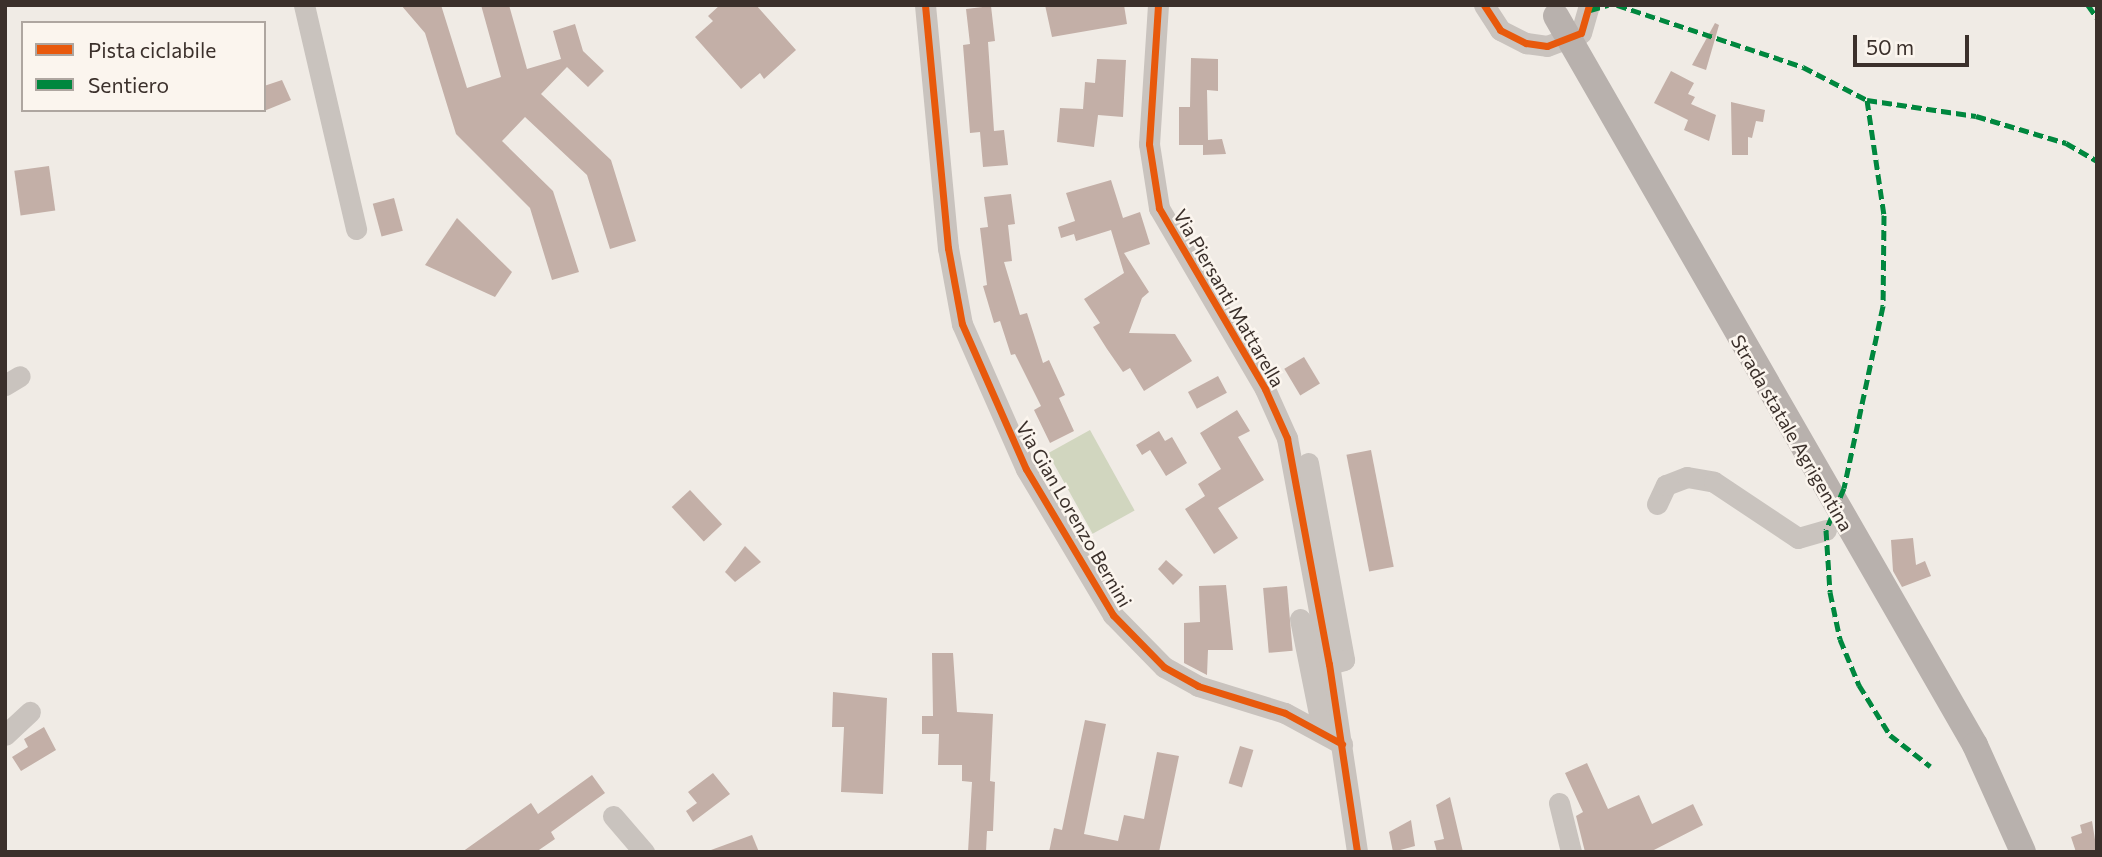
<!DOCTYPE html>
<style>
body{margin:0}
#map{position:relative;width:2102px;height:857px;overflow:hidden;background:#f0ebe5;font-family:Commissioner,sans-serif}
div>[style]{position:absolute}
.green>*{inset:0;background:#d1d6bf;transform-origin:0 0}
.building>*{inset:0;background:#c3afa7;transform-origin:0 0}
.minor>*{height:21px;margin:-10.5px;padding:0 10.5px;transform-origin:10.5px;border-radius:10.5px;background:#c9c3be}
.major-bridge>*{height:26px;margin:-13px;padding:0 13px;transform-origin:13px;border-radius:13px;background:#b8b1ad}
.quiet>*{height:5px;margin-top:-2.5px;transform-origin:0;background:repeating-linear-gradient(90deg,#00873e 0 10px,transparent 0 15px)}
.cycleway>*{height:7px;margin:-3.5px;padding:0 3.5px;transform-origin:3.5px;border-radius:3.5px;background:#e8590c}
span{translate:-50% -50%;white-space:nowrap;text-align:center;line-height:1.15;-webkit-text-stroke:5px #fbf5ee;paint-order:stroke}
.street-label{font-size:19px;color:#3b302b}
.frame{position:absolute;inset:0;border:7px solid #3b302b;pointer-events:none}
.legend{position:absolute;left:21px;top:21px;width:245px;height:91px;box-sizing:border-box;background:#fbf5ee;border:2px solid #aea6a0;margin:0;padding:9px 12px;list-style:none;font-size:21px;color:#3b302b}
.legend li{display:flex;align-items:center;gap:14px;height:35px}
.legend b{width:35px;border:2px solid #aea6a0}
.scale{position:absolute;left:1853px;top:35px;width:116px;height:32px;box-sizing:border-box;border:4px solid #3b302b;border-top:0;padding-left:9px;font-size:21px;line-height:24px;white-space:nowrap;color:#3b302b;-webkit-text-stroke:5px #fbf5ee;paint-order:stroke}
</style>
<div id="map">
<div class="green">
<i style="left:1090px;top:430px;width:92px;height:48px;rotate:61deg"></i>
</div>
<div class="building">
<i style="clip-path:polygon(401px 5px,441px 5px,467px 88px,501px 77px,481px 5px,509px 5px,527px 69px,561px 59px,553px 31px,575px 24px,583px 51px,604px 71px,588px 87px,567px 67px,541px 94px,611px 160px,636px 241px,610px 249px,587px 175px,525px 117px,502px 141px,553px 191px,579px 272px,552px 280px,530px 208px,456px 134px,425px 33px)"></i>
<i style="clip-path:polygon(720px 5px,756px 5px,796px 50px,764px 79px,760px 73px,741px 89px,695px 37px,713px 21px,708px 16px)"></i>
<i style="clip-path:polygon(1045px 5px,1124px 5px,1127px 24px,1052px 37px)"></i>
<i style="clip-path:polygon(991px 6px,995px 41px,988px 42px,994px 131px,1004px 130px,1008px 165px,983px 167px,980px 132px,970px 133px,963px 45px,970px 44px,966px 9px)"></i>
<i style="clip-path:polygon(1715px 23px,1719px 25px,1706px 70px,1692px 65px)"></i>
<i style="clip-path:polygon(1191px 58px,1218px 59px,1218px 91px,1207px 90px,1208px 140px,1222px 139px,1226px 154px,1203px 155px,1203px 145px,1179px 145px,1179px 107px,1190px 107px)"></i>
<i style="clip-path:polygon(1097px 59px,1126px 60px,1123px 117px,1098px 115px,1094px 147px,1057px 142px,1060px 108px,1083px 109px,1085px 82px,1095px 83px)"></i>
<i style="clip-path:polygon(1671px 71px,1694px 83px,1688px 94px,1695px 97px,1691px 104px,1716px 115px,1709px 141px,1684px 130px,1688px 120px,1654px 103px)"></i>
<i style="clip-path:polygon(282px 80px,291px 100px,264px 111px,264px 86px)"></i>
<i style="clip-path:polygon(1731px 102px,1765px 110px,1763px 122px,1756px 121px,1752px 138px,1748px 137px,1748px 155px,1732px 155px)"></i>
<i style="left:49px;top:166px;width:45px;height:35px;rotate:82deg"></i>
<i style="clip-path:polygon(1111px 180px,1123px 218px,1140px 212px,1150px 244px,1124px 253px,1149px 292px,1142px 298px,1129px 333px,1175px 334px,1192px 361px,1144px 391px,1130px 368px,1123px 372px,1107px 349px,1093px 327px,1100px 323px,1084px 299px,1124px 273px,1111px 230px,1076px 241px,1074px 234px,1061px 238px,1058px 227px,1075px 221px,1066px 193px)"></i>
<i style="clip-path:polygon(1011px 194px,1015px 224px,1008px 225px,1012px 261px,1004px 262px,1020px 315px,1027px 313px,1043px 363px,1049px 360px,1065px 395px,1059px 398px,1074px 431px,1050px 443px,1034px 410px,1041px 406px,1015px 354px,1011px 355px,1000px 321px,994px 323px,983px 286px,987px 285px,980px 228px,988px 227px,984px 197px)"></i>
<i style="left:394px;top:198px;width:34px;height:22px;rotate:75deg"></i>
<i style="clip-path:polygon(457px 218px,512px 272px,495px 297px,425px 265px)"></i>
<i style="left:1304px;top:357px;width:31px;height:23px;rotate:59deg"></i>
<i style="left:1218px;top:376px;width:19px;height:34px;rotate:62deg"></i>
<i style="clip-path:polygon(1237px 410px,1250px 431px,1238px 437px,1264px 480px,1218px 508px,1238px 538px,1214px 554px,1185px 509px,1205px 496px,1198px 484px,1221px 469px,1200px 433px)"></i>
<i style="clip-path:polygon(1159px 431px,1165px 441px,1172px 437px,1187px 463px,1166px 476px,1150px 450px,1142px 455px,1136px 445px)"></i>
<i style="left:1371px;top:450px;width:119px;height:25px;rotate:79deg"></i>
<i style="left:690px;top:490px;width:47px;height:25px;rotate:47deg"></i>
<i style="clip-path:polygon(1913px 538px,1916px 565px,1925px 561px,1931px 576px,1902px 587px,1893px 571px,1891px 540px)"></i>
<i style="clip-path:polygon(745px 546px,761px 562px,735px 582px,725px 572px)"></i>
<i style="clip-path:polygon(1166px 560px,1183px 575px,1173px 585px,1158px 569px)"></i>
<i style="clip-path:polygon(1226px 585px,1233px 650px,1208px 650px,1207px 675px,1184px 663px,1184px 623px,1200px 622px,1199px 586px)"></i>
<i style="left:1287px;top:586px;width:65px;height:24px;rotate:85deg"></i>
<i style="clip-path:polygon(932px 653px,953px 653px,957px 712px,993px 714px,990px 781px,995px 782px,993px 831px,987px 831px,986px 852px,968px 852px,972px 782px,962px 781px,962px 765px,938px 765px,939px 734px,922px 734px,922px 716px,933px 716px)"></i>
<i style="clip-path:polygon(833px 692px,887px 698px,883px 794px,841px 792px,844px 727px,832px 727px)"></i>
<i style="clip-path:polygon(1085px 720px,1106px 724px,1084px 834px,1118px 841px,1124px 815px,1144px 819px,1157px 752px,1179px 756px,1159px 852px,1049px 852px,1054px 828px,1062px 830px)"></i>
<i style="clip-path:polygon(44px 727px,56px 750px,21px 771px,12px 757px,28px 747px,24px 739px)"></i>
<i style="left:1240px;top:746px;width:14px;height:39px;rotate:17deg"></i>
<i style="clip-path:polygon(1587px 763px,1608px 809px,1639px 795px,1652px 824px,1693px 804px,1703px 825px,1650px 852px,1585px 852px,1576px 816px,1583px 812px,1565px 773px)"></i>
<i style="clip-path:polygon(713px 773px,730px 794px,693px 822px,686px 811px,697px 803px,688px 792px)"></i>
<i style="clip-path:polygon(592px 775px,605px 793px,551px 832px,555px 839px,536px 852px,462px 852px,531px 803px,538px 814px)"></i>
<i style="clip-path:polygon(1450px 797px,1463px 852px,1437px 852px,1434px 841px,1444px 839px,1436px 805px)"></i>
<i style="clip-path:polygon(1411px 820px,1415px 846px,1393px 852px,1389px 832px)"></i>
<i style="clip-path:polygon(2092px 821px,2097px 852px,2076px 852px,2071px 837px,2082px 833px,2080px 825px)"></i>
<i style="clip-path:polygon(752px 835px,759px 852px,711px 852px,711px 850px)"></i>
</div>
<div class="minor">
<i style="left:304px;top:5px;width:230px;rotate:76.9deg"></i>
<i style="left:925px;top:5px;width:244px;rotate:84.6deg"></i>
<i style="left:948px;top:248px;width:77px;rotate:79.6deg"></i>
<i style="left:962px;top:324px;width:158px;rotate:66.2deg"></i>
<i style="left:1026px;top:469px;width:170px;rotate:59.2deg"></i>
<i style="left:1113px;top:615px;width:73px;rotate:45.6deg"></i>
<i style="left:1164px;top:667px;width:39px;rotate:29deg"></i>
<i style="left:1198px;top:686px;width:91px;rotate:17.2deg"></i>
<i style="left:1285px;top:713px;width:65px;rotate:28.5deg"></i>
<i style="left:1158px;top:5px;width:139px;rotate:93.7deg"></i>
<i style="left:1149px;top:144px;width:65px;rotate:81.1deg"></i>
<i style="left:1159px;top:208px;width:210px;rotate:59.6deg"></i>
<i style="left:1265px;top:389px;width:54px;rotate:65.8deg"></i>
<i style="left:1287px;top:438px;width:230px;rotate:79.5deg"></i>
<i style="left:1329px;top:664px;width:190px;rotate:81.5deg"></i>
<i style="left:1484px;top:5px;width:30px;rotate:57deg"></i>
<i style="left:1500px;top:30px;width:29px;rotate:27deg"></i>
<i style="left:1526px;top:43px;width:21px;rotate:8deg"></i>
<i style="left:1547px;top:46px;width:36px;rotate:-21deg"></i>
<i style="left:1581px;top:33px;width:29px;rotate:-74deg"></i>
<i style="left:5px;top:385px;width:17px;rotate:-31deg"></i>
<i style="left:1308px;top:463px;width:200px;rotate:79.6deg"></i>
<i style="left:1344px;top:660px;width:16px;rotate:165deg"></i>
<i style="left:1657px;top:504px;width:21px;rotate:-65deg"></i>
<i style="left:1666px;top:485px;width:22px;rotate:-21deg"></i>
<i style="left:1687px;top:477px;width:27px;rotate:10deg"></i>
<i style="left:1714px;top:482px;width:101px;rotate:33.7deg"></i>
<i style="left:1798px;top:538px;width:29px;rotate:-16deg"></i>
<i style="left:1300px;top:619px;width:102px;rotate:78.7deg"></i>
<i style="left:1320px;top:719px;width:11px;rotate:100deg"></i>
<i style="left:5px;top:735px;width:34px;rotate:-43deg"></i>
<i style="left:1559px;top:803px;width:50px;rotate:76.2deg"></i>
<i style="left:613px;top:816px;width:48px;rotate:49.3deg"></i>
</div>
<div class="major-bridge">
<i style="left:1556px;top:16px;width:841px;rotate:60.11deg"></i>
<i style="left:1975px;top:745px;width:117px;rotate:65.8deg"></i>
</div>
<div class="quiet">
<i style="left:1617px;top:5px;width:196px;rotate:18.4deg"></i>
<i style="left:1803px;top:67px;width:72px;rotate:27.3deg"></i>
<i style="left:1867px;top:100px;width:110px;rotate:8.4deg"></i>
<i style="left:1976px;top:116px;width:94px;rotate:16.7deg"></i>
<i style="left:2066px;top:143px;width:36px;rotate:30deg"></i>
<i style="left:2088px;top:5px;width:16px;rotate:55deg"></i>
<i style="left:1590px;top:10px;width:19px;rotate:-16deg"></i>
<i style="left:1867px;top:100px;width:116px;rotate:81.6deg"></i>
<i style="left:1884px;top:215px;width:91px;rotate:90.6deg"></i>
<i style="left:1883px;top:306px;width:186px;rotate:102.1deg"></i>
<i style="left:1844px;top:488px;width:46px;rotate:113.2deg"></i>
<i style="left:1826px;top:530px;width:62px;rotate:86.3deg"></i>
<i style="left:1830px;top:592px;width:48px;rotate:78deg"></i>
<i style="left:1840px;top:639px;width:50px;rotate:67.6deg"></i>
<i style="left:1859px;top:685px;width:59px;rotate:58.2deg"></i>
<i style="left:1890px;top:735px;width:51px;rotate:37.8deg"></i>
</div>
<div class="cycleway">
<i style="left:925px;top:5px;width:244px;rotate:84.6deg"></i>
<i style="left:948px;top:248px;width:77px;rotate:79.6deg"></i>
<i style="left:962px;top:324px;width:158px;rotate:66.2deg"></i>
<i style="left:1026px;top:469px;width:170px;rotate:59.2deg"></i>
<i style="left:1113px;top:615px;width:73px;rotate:45.6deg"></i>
<i style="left:1164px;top:667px;width:39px;rotate:29deg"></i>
<i style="left:1198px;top:686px;width:91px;rotate:17.2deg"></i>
<i style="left:1285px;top:713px;width:65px;rotate:28.5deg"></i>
<i style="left:1158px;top:5px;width:139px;rotate:93.7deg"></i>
<i style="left:1149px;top:144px;width:65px;rotate:81.1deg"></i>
<i style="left:1159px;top:208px;width:210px;rotate:59.6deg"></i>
<i style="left:1265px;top:389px;width:54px;rotate:65.8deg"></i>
<i style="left:1287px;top:438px;width:230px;rotate:79.5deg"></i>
<i style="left:1329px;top:664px;width:190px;rotate:81.5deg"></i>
<i style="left:1484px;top:5px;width:30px;rotate:57deg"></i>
<i style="left:1500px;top:30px;width:29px;rotate:27deg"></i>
<i style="left:1526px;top:43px;width:21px;rotate:8deg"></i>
<i style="left:1547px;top:46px;width:36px;rotate:-21deg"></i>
<i style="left:1581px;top:33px;width:29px;rotate:-74deg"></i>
</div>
<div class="street-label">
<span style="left:1229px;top:298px;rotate:60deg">Via Piersanti Mattarella</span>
<span style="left:1792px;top:433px;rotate:60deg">Strada statale Agrigentina</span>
<span style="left:1074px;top:514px;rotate:60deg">Via Gian Lorenzo Bernini</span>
</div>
<div class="frame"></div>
<ul class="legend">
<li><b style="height:9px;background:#e8590c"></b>Pista ciclabile</li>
<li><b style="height:9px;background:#00873e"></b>Sentiero</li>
</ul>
<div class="scale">50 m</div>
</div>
